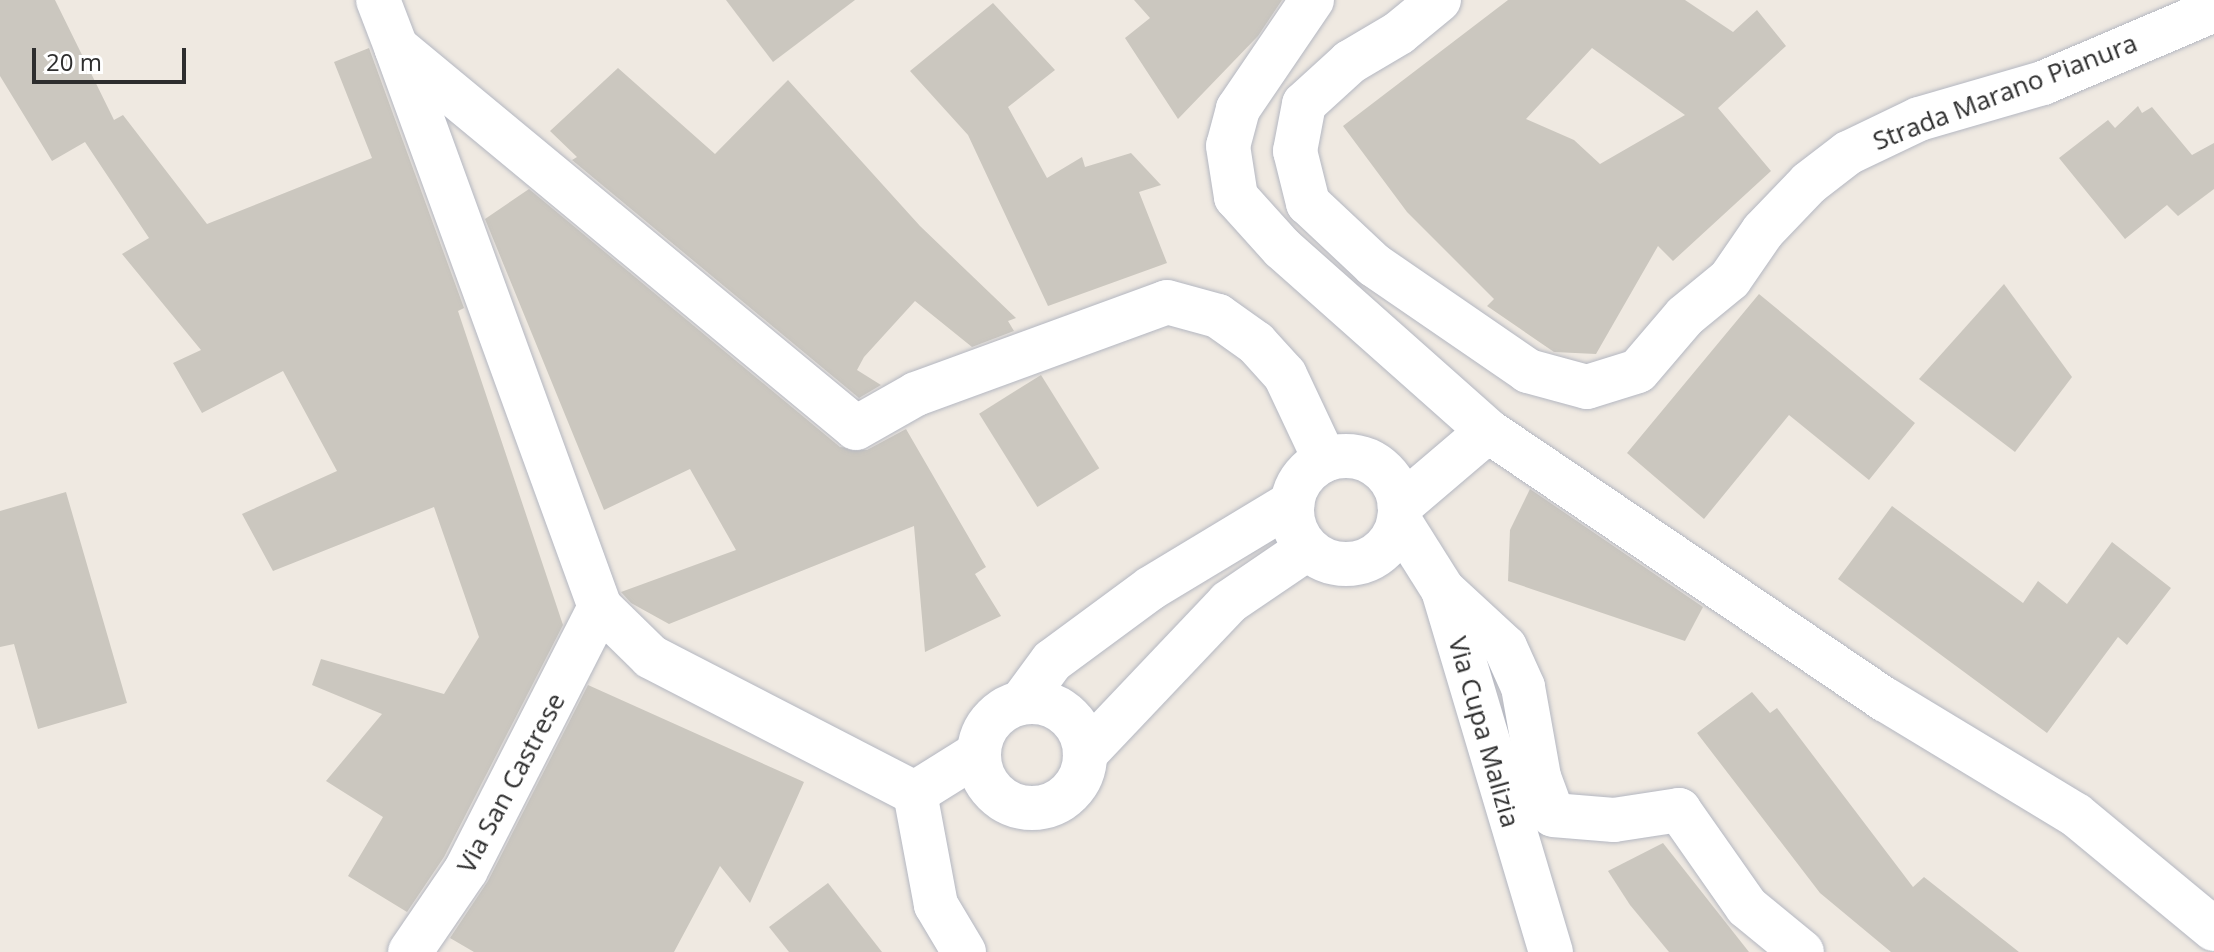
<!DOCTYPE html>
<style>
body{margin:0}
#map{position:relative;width:2214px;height:952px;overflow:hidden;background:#efe9e1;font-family:"Open Sans",sans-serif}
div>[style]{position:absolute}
.building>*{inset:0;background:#cbc7bf;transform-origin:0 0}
.roads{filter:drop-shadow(0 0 2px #b4b7c1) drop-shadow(0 0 2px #b4b7c1)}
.street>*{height:44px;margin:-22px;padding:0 22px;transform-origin:22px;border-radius:22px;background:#fff}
.street>.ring{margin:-22px;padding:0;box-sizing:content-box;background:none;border:44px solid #fff;border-radius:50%}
.secondary>*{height:44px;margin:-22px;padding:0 22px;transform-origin:22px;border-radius:22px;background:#fff}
span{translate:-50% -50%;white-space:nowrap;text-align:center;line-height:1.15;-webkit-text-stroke:8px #fff;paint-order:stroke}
.street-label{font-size:26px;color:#2e2e2e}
.scale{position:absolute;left:32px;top:48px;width:154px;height:36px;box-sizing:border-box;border:4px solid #2e2e2e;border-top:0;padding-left:10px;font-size:24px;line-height:28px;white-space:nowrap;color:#2e2e2e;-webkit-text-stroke:6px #fff;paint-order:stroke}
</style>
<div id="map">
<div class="building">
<i style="clip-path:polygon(0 0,55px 0,114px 120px,123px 115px,207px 224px,372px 158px,334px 62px,369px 48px,464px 308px,458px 311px,563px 625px,444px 857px,407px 912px,348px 876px,383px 817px,326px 781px,382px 714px,312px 685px,321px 659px,444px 694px,479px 637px,434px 507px,273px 571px,242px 514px,337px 471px,283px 371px,202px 413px,173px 363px,201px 350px,122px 254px,149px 238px,85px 142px,52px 161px,0 76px)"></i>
<i style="clip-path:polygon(726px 0,855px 0,773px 62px)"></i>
<i style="clip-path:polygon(1134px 0,1282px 0,1258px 36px,1178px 119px,1125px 38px,1150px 18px)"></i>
<i style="clip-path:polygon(evenodd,1508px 0,1685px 0,1733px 32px,1757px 10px,1786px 46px,1718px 108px,1771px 171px,1673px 261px,1658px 246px,1596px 354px,1554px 352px,1487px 306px,1494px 299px,1407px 212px,1343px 126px,1508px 0,1592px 48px,1685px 115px,1600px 164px,1574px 140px,1526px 119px,1592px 48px)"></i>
<i style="clip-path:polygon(993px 3px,1055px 70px,1008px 107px,1047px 178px,1082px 157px,1085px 167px,1131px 153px,1161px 185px,1139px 192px,1167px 263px,1048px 306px,968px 135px,910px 71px)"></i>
<i style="clip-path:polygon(618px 68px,715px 154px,788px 80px,920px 226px,1016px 318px,1008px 321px,1014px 331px,972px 347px,915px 301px,864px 357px,857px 370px,881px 385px,859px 398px,572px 160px,577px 157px,550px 131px)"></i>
<i style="clip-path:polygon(2138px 106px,2142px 113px,2152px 107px,2192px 155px,2214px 143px,2214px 189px,2178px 216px,2167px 205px,2125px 239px,2059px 158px,2108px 120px,2115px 128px)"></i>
<i style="clip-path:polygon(529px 189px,840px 447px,867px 450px,906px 429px,986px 567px,975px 574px,1001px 616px,925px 652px,914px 526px,669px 624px,631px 603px,621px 592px,736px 550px,690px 469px,604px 510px,485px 219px)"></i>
<i style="clip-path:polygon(2004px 284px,2072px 377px,2015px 452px,1919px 379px)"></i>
<i style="clip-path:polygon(1759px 294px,1915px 423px,1869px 480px,1789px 415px,1704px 519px,1627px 453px)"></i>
<i style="left:1041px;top:375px;width:110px;height:73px;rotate:58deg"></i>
<i style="clip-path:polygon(1530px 489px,1703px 607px,1685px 641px,1508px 581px,1510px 530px)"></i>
<i style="clip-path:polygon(66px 492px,127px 703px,38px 729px,14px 644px,0 647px,0 511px)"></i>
<i style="clip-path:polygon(1892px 506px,2023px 603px,2038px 581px,2067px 604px,2112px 542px,2171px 588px,2127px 645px,2118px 637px,2047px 733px,1838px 579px)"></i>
<i style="clip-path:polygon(588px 685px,804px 782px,750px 903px,720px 866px,674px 952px,474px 952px,450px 938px,488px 881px)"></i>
<i style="clip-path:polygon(1752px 692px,1770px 713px,1777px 708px,1913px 887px,1924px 877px,2019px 952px,1891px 952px,1820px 893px,1697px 733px)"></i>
<i style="clip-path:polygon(1663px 843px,1682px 867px,1749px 952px,1669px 952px,1630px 905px,1608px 871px)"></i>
<i style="clip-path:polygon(828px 883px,882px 952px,789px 952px,769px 927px)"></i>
</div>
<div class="roads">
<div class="street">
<i style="left:378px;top:0;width:50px;rotate:69deg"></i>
<i style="left:396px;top:47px;width:597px;rotate:39.63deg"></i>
<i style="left:856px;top:428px;width:69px;rotate:-29.5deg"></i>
<i style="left:916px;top:394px;width:267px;rotate:-20.1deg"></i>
<i style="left:1167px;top:302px;width:53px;rotate:15.4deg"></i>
<i style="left:1218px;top:316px;width:47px;rotate:35.4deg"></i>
<i style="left:1256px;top:343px;width:43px;rotate:47.8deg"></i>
<i style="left:1285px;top:375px;width:94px;rotate:64.8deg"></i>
<i style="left:1312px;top:0;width:132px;rotate:124.2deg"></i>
<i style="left:1238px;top:109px;width:38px;rotate:105deg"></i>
<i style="left:1228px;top:146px;width:52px;rotate:81.1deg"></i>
<i style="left:1236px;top:197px;width:69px;rotate:48deg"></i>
<i style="left:1282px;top:248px;width:276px;rotate:41.6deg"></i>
<i style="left:1488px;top:431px;width:116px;rotate:139.6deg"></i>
<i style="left:397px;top:50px;width:593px;rotate:69.98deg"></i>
<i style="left:600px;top:607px;width:71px;rotate:44.4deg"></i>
<i style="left:651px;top:657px;width:297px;rotate:27.3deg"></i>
<i style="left:1488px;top:431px;width:480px;rotate:34.1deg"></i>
<i style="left:1886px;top:700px;width:222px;rotate:31.2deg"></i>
<i style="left:2076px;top:815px;width:179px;rotate:39.6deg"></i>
<i class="ring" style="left:1292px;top:456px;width:64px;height:64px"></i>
<i style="left:1399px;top:520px;width:83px;rotate:57.8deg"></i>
<i style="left:1443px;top:590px;width:378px;rotate:73.4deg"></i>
<i style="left:1443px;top:590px;width:84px;rotate:42.6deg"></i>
<i style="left:1505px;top:647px;width:44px;rotate:65.8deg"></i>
<i style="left:1523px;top:687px;width:91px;rotate:79.9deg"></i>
<i style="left:1539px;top:777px;width:40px;rotate:69.8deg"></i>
<i style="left:1553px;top:815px;width:61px;rotate:4.7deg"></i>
<i style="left:1614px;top:820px;width:66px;rotate:-8.7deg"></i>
<i style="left:1679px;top:810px;width:118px;rotate:55deg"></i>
<i style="left:1747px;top:907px;width:71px;rotate:39.3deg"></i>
<i class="ring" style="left:979px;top:702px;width:62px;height:62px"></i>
<i style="left:1021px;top:703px;width:52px;rotate:-53.6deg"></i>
<i style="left:1052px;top:661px;width:123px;rotate:-36.4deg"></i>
<i style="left:1151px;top:588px;width:165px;rotate:-31.1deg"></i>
<i style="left:1085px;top:754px;width:209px;rotate:-46.5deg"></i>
<i style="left:1229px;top:602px;width:94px;rotate:-34.2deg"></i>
<i style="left:410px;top:952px;width:99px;rotate:-55.7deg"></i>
<i style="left:466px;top:870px;width:295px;rotate:-63deg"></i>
<i style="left:964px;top:952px;width:55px;rotate:-120.8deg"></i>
<i style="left:936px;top:905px;width:114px;rotate:-100.6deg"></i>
<i style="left:915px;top:793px;width:75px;rotate:-32deg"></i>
</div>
<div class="secondary">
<i style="left:1439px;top:0;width:52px;rotate:140.5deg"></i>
<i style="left:1399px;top:33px;width:57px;rotate:149.4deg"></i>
<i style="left:1350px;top:62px;width:62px;rotate:137.6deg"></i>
<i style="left:1304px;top:104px;width:48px;rotate:100.8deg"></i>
<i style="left:1295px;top:151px;width:54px;rotate:76deg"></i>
<i style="left:1308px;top:203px;width:91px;rotate:43.2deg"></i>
<i style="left:1374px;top:265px;width:187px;rotate:34.5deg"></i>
<i style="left:1528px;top:371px;width:61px;rotate:15.2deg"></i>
<i style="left:1587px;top:387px;width:53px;rotate:-17.4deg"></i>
<i style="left:1638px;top:371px;width:72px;rotate:-49.5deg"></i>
<i style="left:1685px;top:316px;width:58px;rotate:-39.4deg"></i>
<i style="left:1730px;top:279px;width:58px;rotate:-55.5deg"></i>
<i style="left:1763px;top:231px;width:66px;rotate:-46.2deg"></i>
<i style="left:1809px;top:183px;width:49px;rotate:-37.6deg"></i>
<i style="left:1848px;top:153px;width:79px;rotate:-25.6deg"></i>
<i style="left:1919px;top:119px;width:129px;rotate:-16.2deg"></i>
<i style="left:2043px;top:83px;width:186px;rotate:-23.1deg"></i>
</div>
</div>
<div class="street-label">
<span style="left:2005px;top:92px;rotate:-21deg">Strada Marano Pianura</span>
<span style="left:1484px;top:732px;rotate:74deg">Via Cupa Malizia</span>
<span style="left:511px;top:783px;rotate:-62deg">Via San Castrese</span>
</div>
<div class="scale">20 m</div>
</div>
